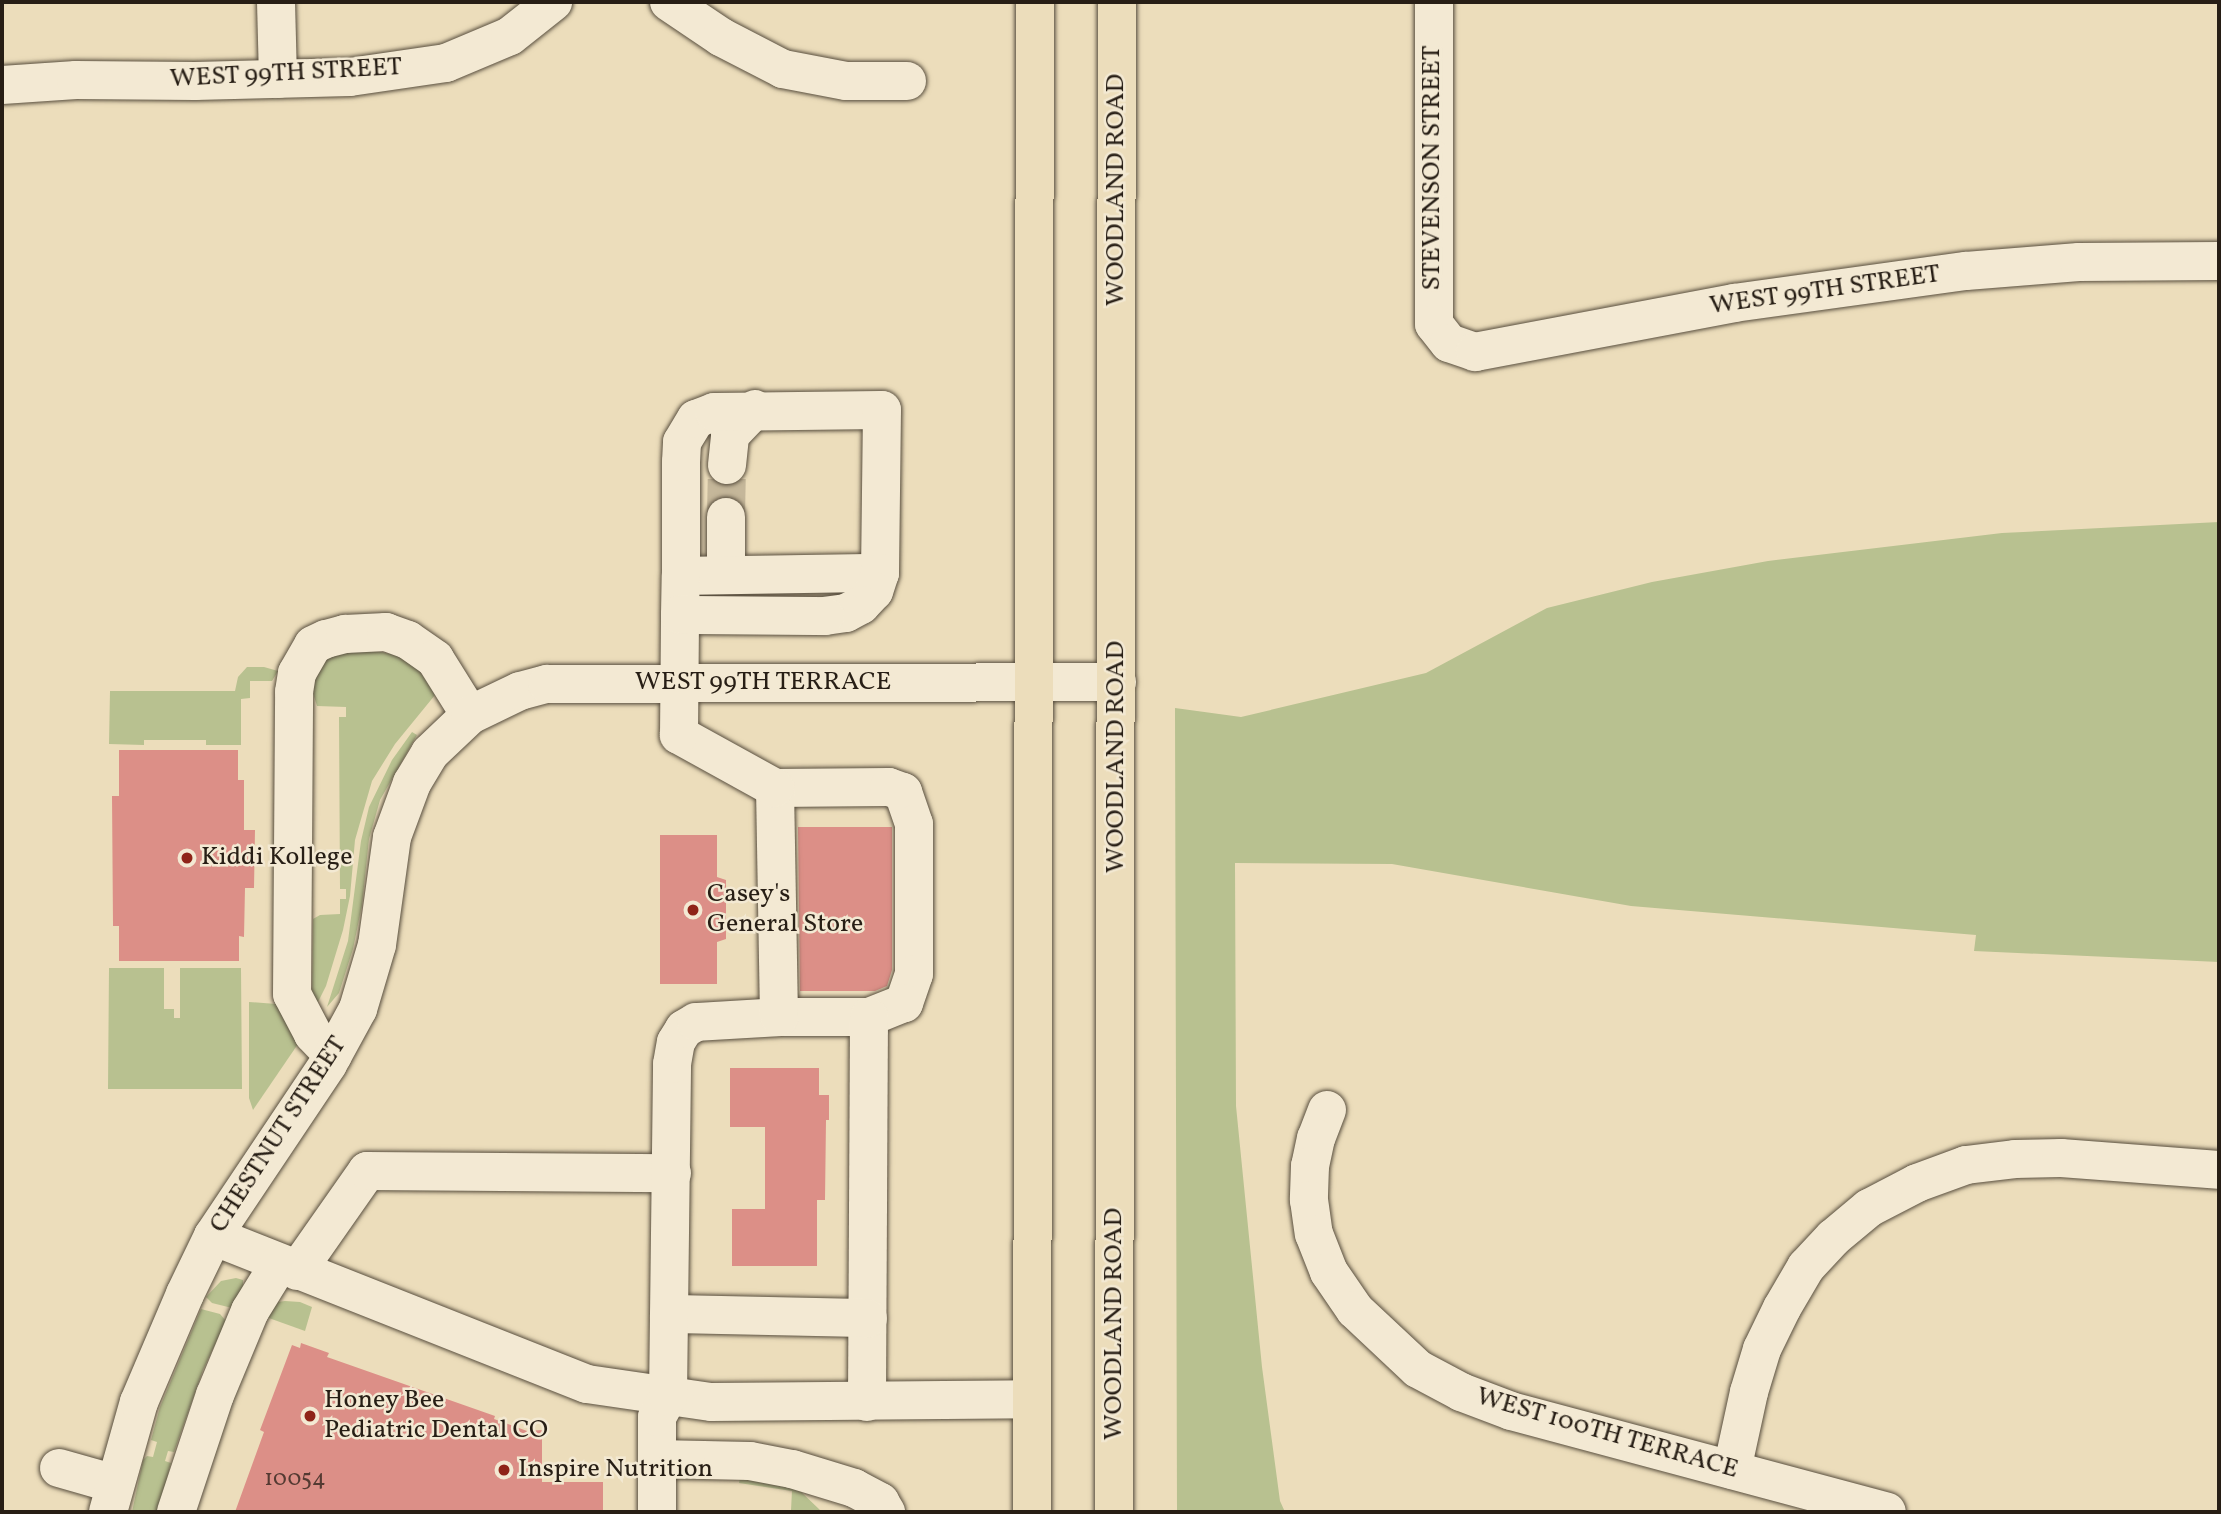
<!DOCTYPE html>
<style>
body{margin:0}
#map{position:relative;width:2221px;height:1514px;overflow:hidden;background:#ecddbb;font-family:Vollkorn,serif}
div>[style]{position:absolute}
.green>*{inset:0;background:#b8c190}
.building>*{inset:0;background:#dc8f87}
.minor-tunnel>*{height:38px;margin-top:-19px;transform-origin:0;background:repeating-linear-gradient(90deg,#c5b79a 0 38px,transparent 0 57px)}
.roads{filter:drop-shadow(0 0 2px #584e3e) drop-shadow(0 0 2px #584e3e)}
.minor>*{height:38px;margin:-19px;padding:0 19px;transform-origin:19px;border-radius:19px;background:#f3e9d3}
.major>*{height:38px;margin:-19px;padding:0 19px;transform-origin:19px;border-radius:19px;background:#ecddbb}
.dots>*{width:19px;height:19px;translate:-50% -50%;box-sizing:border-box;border:4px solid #f3e9d3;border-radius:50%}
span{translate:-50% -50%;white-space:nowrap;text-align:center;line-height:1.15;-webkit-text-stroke:5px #f3e9d3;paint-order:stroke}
.number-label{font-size:23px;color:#543a32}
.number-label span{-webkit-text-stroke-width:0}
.street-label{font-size:26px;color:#271e15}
.poi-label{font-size:26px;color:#271e15}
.left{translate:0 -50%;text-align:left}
.frame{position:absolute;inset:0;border:4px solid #271e15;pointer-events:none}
</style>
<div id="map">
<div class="green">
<i style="clip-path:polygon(2219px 522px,2219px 962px,1974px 951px,1976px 935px,1631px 906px,1392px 864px,1235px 863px,1236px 1106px,1262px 1367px,1280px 1501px,1285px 1512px,1177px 1512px,1175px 708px,1241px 717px,1426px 673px,1547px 608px,1652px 582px,1768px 561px,2002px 533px)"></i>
<i style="clip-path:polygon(365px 649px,396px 655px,417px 667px,435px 695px,395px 744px,372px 781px,355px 840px,350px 896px,343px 930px,326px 986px,317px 1004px,312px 997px,313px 919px,320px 915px,340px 914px,340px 899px,346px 899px,346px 889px,340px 889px,339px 717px,346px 717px,346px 707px,317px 706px,313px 693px,316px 673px,329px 656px)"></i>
<i style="clip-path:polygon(247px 667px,264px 667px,278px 671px,272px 681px,250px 681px,250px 698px,241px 699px,241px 745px,206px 745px,206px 740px,144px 740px,144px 745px,109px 744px,110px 691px,235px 691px,238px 677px)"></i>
<i style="clip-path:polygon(412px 732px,417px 735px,380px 800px,369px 839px,362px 905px,353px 949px,339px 993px,327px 1007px,348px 941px,361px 841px,369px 807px,392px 760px)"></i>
<i style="clip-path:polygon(109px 968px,164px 968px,164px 1009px,174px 1009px,174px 1018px,180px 1018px,180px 968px,241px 968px,242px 1089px,108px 1089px)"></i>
<i style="clip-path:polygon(249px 1002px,276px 1004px,298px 1044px,253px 1110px,249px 1098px)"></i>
<i style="clip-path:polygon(236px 1278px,243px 1280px,243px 1286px,232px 1308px,212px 1303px,206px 1297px,221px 1281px)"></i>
<i style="clip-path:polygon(285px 1301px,300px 1302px,312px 1307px,305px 1331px,266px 1317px,278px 1302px)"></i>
<i style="clip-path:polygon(201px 1309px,220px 1314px,226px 1321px,203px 1370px,174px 1452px,168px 1451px,165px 1461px,171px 1463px,158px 1512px,132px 1512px,143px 1460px,147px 1456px,153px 1457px,157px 1442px,151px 1440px,160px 1407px)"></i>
<i style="clip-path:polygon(740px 1478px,797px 1488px,820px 1510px,791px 1510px,792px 1491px,739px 1483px)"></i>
</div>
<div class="building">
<i style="clip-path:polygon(119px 750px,238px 750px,238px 780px,244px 780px,244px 830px,255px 830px,254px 888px,245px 888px,244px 937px,239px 936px,239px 961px,119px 961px,119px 926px,113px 926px,112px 796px,119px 796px)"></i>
<i style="clip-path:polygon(798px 827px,892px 827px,892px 970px,887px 986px,875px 991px,800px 991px)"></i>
<i style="clip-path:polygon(660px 835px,717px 835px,717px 877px,726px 880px,726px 939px,717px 942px,717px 984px,660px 984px)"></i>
<i style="clip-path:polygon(730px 1068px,819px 1068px,819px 1095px,829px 1095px,829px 1120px,826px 1120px,825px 1200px,817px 1200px,817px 1266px,732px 1266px,732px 1209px,765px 1209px,765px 1127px,730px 1127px)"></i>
<i style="clip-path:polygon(301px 1343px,329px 1353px,327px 1357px,495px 1416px,494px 1419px,527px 1431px,542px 1430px,542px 1482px,603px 1482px,603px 1512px,235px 1512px,264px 1432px,260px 1430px,292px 1345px,300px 1348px)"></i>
</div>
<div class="minor-tunnel">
<i style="left:726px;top:517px;width:52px;rotate:-88.9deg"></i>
</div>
<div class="roads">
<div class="minor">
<i style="left:276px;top:2px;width:77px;rotate:88.5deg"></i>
<i style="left:669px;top:2px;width:63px;rotate:33.9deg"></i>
<i style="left:721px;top:37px;width:70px;rotate:27.3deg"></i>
<i style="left:783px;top:69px;width:64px;rotate:10.8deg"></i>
<i style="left:846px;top:81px;width:61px"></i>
<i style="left:1434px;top:2px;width:322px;rotate:90deg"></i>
<i style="left:1434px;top:324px;width:24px;rotate:52deg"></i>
<i style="left:1449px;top:343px;width:28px;rotate:19deg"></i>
<i style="left:1475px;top:352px;width:264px;rotate:-10.7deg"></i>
<i style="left:1734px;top:303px;width:234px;rotate:-7.9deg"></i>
<i style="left:1966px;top:271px;width:113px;rotate:-4.6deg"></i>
<i style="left:2079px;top:262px;width:140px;rotate:-0.4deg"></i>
<i style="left:2px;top:85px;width:74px;rotate:-3.9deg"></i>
<i style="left:76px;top:80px;width:119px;rotate:0.5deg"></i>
<i style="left:195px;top:81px;width:155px;rotate:-1.5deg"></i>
<i style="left:350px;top:77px;width:97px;rotate:-8.3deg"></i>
<i style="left:446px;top:63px;width:69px;rotate:-22.9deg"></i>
<i style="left:510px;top:36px;width:55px;rotate:-38.3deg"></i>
<i style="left:727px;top:465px;width:30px;rotate:-84deg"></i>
<i style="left:730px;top:435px;width:36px;rotate:-46deg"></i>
<i style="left:726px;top:517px;width:56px;rotate:90deg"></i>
<i style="left:681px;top:576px;width:199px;rotate:-0.9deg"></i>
<i style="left:774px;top:788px;width:115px;rotate:-0.5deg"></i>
<i style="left:889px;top:787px;width:15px;rotate:20deg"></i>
<i style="left:903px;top:792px;width:34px;rotate:71deg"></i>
<i style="left:914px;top:824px;width:150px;rotate:90deg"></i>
<i style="left:914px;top:974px;width:31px;rotate:109deg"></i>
<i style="left:904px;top:1003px;width:38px;rotate:158deg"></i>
<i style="left:779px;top:1017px;width:90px"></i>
<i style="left:869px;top:1017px;width:385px;rotate:90.3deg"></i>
<i style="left:333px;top:1055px;width:29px;rotate:-134deg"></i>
<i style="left:313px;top:1034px;width:45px;rotate:-117.7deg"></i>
<i style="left:292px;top:994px;width:302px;rotate:-89.6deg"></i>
<i style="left:294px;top:692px;width:19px;rotate:-81deg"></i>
<i style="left:297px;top:673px;width:32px;rotate:-60deg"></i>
<i style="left:313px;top:645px;width:14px;rotate:-25deg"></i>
<i style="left:326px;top:639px;width:20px;rotate:-15deg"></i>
<i style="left:345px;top:634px;width:41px;rotate:-2.8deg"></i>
<i style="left:386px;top:632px;width:23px;rotate:20deg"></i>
<i style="left:408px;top:640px;width:33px;rotate:35deg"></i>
<i style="left:435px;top:659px;width:66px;rotate:58deg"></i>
<i style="left:1327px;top:1110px;width:30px;rotate:111deg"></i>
<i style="left:1316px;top:1138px;width:29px;rotate:102deg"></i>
<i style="left:1310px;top:1166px;width:34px;rotate:92deg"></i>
<i style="left:1309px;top:1200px;width:34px;rotate:82deg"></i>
<i style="left:1314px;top:1234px;width:41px;rotate:68.5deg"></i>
<i style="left:1329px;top:1272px;width:46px;rotate:55.6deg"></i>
<i style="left:1355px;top:1310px;width:86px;rotate:43.1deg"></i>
<i style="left:1418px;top:1369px;width:49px;rotate:28.1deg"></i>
<i style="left:1461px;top:1392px;width:53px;rotate:20.8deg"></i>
<i style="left:1511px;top:1411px;width:389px;rotate:15deg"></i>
<i style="left:213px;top:1236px;width:402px;rotate:21.6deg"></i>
<i style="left:587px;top:1384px;width:125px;rotate:8.3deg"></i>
<i style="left:711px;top:1402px;width:321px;rotate:-0.5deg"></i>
<i style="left:297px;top:1271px;width:122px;rotate:-55deg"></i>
<i style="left:367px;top:1171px;width:305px;rotate:0.4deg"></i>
<i style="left:669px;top:1314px;width:199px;rotate:1.2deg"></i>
<i style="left:657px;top:1459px;width:93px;rotate:1.2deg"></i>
<i style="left:750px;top:1461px;width:43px;rotate:10.8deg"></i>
<i style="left:792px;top:1469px;width:65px;rotate:17deg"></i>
<i style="left:854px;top:1488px;width:30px;rotate:28deg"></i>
<i style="left:880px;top:1502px;width:12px;rotate:59deg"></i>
<i style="left:59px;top:1468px;width:58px;rotate:15.9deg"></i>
<i style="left:1732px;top:1470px;width:80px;rotate:-77.7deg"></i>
<i style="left:1749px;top:1392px;width:45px;rotate:-73.2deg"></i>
<i style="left:1762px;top:1349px;width:46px;rotate:-64deg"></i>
<i style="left:1782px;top:1308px;width:48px;rotate:-59.7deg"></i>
<i style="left:1806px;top:1267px;width:40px;rotate:-47deg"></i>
<i style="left:1833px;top:1238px;width:47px;rotate:-39.8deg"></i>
<i style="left:1869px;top:1208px;width:54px;rotate:-27.5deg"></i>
<i style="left:1917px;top:1183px;width:52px;rotate:-20.2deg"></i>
<i style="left:1966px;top:1165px;width:49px;rotate:-7deg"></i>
<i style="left:2015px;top:1159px;width:46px;rotate:-1.2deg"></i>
<i style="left:2061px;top:1158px;width:158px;rotate:4.3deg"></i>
<i style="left:108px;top:1512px;width:114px;rotate:-74.3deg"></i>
<i style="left:139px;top:1402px;width:117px;rotate:-66.9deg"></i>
<i style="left:185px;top:1294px;width:64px;rotate:-64.2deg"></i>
<i style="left:213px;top:1236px;width:207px;rotate:-56.2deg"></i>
<i style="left:328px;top:1064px;width:63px;rotate:-61.4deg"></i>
<i style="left:358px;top:1009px;width:67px;rotate:-73.5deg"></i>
<i style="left:377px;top:945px;width:109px;rotate:-82.1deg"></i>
<i style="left:392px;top:837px;width:58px;rotate:-69.7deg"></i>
<i style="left:412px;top:783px;width:35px;rotate:-59deg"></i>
<i style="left:430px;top:753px;width:55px;rotate:-43.5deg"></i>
<i style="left:470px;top:715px;width:55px;rotate:-25.6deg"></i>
<i style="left:520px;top:691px;width:28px;rotate:-15deg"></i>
<i style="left:547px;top:684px;width:570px;rotate:-0.2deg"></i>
<i style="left:176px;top:1512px;width:123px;rotate:-71.6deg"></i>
<i style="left:215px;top:1395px;width:91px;rotate:-67.4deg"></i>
<i style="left:250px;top:1311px;width:55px;rotate:-58.3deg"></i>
<i style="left:657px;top:1512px;width:95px;rotate:-90deg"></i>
<i style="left:657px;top:1417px;width:23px;rotate:-61deg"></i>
<i style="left:668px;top:1397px;width:333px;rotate:-89.3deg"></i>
<i style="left:672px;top:1064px;width:22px;rotate:-80deg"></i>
<i style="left:676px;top:1042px;width:15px;rotate:-58deg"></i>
<i style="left:684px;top:1029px;width:14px;rotate:-30deg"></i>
<i style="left:696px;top:1022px;width:83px;rotate:-3.4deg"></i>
<i style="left:779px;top:1017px;width:229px;rotate:-91deg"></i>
<i style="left:775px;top:788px;width:110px;rotate:-151.1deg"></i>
<i style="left:679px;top:735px;width:120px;rotate:-89.5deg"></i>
<i style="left:680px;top:615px;width:39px;rotate:-89deg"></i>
<i style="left:681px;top:576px;width:114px;rotate:-90deg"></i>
<i style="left:681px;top:462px;width:20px;rotate:-87deg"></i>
<i style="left:682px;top:442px;width:27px;rotate:-59deg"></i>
<i style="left:696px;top:419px;width:19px;rotate:-21deg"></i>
<i style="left:714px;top:412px;width:168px;rotate:-0.7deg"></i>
<i style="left:882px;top:410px;width:163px;rotate:90.7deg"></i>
<i style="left:880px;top:573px;width:19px;rotate:108deg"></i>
<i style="left:874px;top:591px;width:19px;rotate:133deg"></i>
<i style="left:861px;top:605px;width:17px;rotate:152deg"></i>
<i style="left:846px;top:613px;width:21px;rotate:172deg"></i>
<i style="left:825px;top:616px;width:145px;rotate:-179.6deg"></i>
</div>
<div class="major">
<i style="left:1032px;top:1512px;width:1510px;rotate:-89.89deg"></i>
<i style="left:1114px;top:1512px;width:1510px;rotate:-89.89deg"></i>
</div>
</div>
<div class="dots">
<i style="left:187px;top:858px;background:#8f2418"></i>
<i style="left:693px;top:910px;background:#8f2418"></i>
<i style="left:310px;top:1416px;background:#8f2418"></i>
<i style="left:504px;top:1470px;background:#8f2418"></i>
</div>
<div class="number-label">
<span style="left:295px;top:1479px">10054</span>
</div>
<div class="street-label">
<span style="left:286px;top:74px;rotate:-3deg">WEST 99TH STREET</span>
<span style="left:1433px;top:168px;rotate:-90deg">STEVENSON STREET</span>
<span style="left:1117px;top:190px;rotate:-90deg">WOODLAND ROAD</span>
<span style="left:1825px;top:291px;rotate:-8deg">WEST 99TH STREET</span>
<span style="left:763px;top:683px">WEST 99TH TERRACE</span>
<span style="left:1117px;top:757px;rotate:-90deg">WOODLAND ROAD</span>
<span style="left:279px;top:1135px;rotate:-57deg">CHESTNUT STREET</span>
<span style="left:1115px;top:1324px;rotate:-90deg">WOODLAND ROAD</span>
<span style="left:1607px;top:1434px;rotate:16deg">WEST 100TH TERRACE</span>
</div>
<div class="poi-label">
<span class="left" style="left:201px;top:858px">Kiddi Kollege</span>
<span class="left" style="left:707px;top:910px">Casey's<br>General Store</span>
<span class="left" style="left:324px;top:1416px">Honey Bee<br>Pediatric Dental CO</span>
<span class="left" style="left:518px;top:1470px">Inspire Nutrition</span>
</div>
<div class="frame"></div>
</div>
